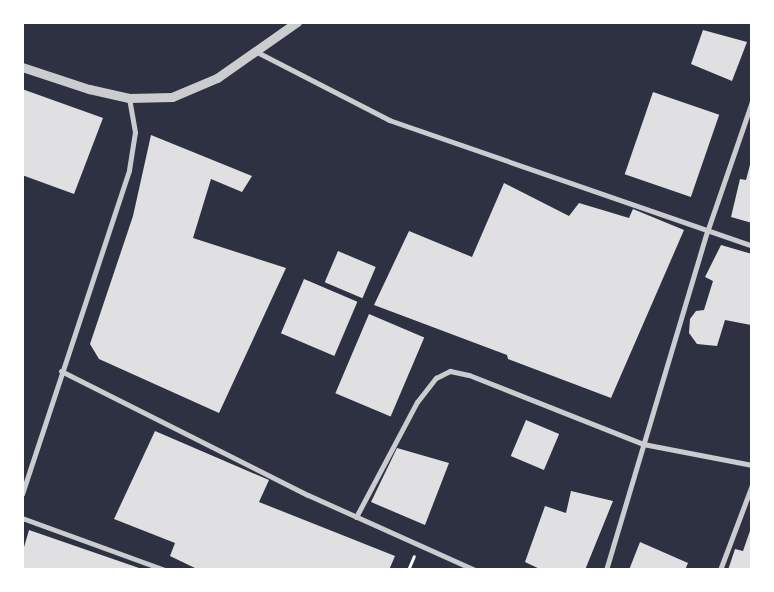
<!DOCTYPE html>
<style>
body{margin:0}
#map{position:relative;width:774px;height:592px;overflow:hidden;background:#2d3142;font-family:Mulish,sans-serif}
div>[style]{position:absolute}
.building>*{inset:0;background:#e0e0e3;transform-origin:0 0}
.path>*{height:3px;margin:-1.5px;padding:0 1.5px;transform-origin:1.5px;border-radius:1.5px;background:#fff}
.minor>*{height:5px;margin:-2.5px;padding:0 2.5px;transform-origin:2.5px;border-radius:2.5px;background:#caccd0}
.tertiary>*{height:9px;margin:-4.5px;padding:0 4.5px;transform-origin:4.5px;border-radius:4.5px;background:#caccd0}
span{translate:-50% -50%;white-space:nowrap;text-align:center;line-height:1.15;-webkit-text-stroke:4px #fff;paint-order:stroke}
.frame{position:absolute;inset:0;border:24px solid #fff;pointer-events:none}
</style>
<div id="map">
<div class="building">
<i style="clip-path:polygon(703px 30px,747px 42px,732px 81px,691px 64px)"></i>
<i style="clip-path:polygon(22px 89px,103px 118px,74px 194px,22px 175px)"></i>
<i style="left:653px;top:92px;width:70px;height:87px;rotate:19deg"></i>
<i style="clip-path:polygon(151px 135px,252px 176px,242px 192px,211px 179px,193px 238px,286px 268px,219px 413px,99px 359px,90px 344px,133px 216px)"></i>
<i style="clip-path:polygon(751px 161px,752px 161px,752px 223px,731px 217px,740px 179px,746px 180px)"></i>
<i style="clip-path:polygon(504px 183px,569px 216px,579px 203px,629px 218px,633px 209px,684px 230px,611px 398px,508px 359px,507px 355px,374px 305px,409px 231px,472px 257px)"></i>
<i style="clip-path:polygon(721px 245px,752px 254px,751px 325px,725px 320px,717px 346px,697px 344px,689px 333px,690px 319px,696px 311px,704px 310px,713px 281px,705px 277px)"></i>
<i style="left:338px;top:251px;width:41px;height:34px;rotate:23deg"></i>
<i style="left:304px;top:279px;width:58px;height:59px;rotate:23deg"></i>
<i style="left:369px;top:314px;width:60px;height:86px;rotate:23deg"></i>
<i style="left:526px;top:420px;width:36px;height:39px;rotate:23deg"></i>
<i style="clip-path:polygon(155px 431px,269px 480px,259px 502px,395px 556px,389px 570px,199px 570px,170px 556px,175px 543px,114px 519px)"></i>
<i style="clip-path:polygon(397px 448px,449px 463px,425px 525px,371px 502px)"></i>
<i style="clip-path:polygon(571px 491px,613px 501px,585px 570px,542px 570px,525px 562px,545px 506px,566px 513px)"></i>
<i style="clip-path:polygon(752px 525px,752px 570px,728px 570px,735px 549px,743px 551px)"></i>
<i style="clip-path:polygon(29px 530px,142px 569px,142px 570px,22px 570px,22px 554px)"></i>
<i style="clip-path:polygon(640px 542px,688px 563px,685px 570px,629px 570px)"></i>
</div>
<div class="path">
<i style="left:408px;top:570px;width:15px;rotate:-67deg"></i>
</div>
<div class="minor">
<i style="left:255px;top:51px;width:151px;rotate:27.2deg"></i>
<i style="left:389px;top:120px;width:384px;rotate:19.1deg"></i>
<i style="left:61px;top:371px;width:276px;rotate:26.7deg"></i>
<i style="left:308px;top:495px;width:183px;rotate:24.2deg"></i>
<i style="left:22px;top:494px;width:341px;rotate:-71.7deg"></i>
<i style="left:129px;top:170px;width:38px;rotate:-81deg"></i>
<i style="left:135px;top:132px;width:35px;rotate:-100deg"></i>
<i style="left:356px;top:517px;width:130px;rotate:-62.1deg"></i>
<i style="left:417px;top:402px;width:31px;rotate:-52deg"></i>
<i style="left:436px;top:378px;width:16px;rotate:-27deg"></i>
<i style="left:450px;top:371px;width:19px;rotate:12deg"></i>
<i style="left:469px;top:375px;width:187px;rotate:21.6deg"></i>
<i style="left:643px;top:444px;width:111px;rotate:10.9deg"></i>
<i style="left:22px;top:518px;width:152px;rotate:20deg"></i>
<i style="left:606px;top:570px;width:353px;rotate:-73.4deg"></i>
<i style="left:707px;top:232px;width:139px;rotate:-71deg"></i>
<i style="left:720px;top:570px;width:91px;rotate:-69.4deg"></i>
</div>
<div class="tertiary">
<i style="left:22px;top:67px;width:71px;rotate:18.2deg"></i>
<i style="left:89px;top:89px;width:41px;rotate:12.7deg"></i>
<i style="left:129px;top:98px;width:43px;rotate:-1.3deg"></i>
<i style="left:172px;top:97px;width:49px;rotate:-22.9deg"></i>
<i style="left:217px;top:78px;width:98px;rotate:-35deg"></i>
</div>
<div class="frame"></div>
</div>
